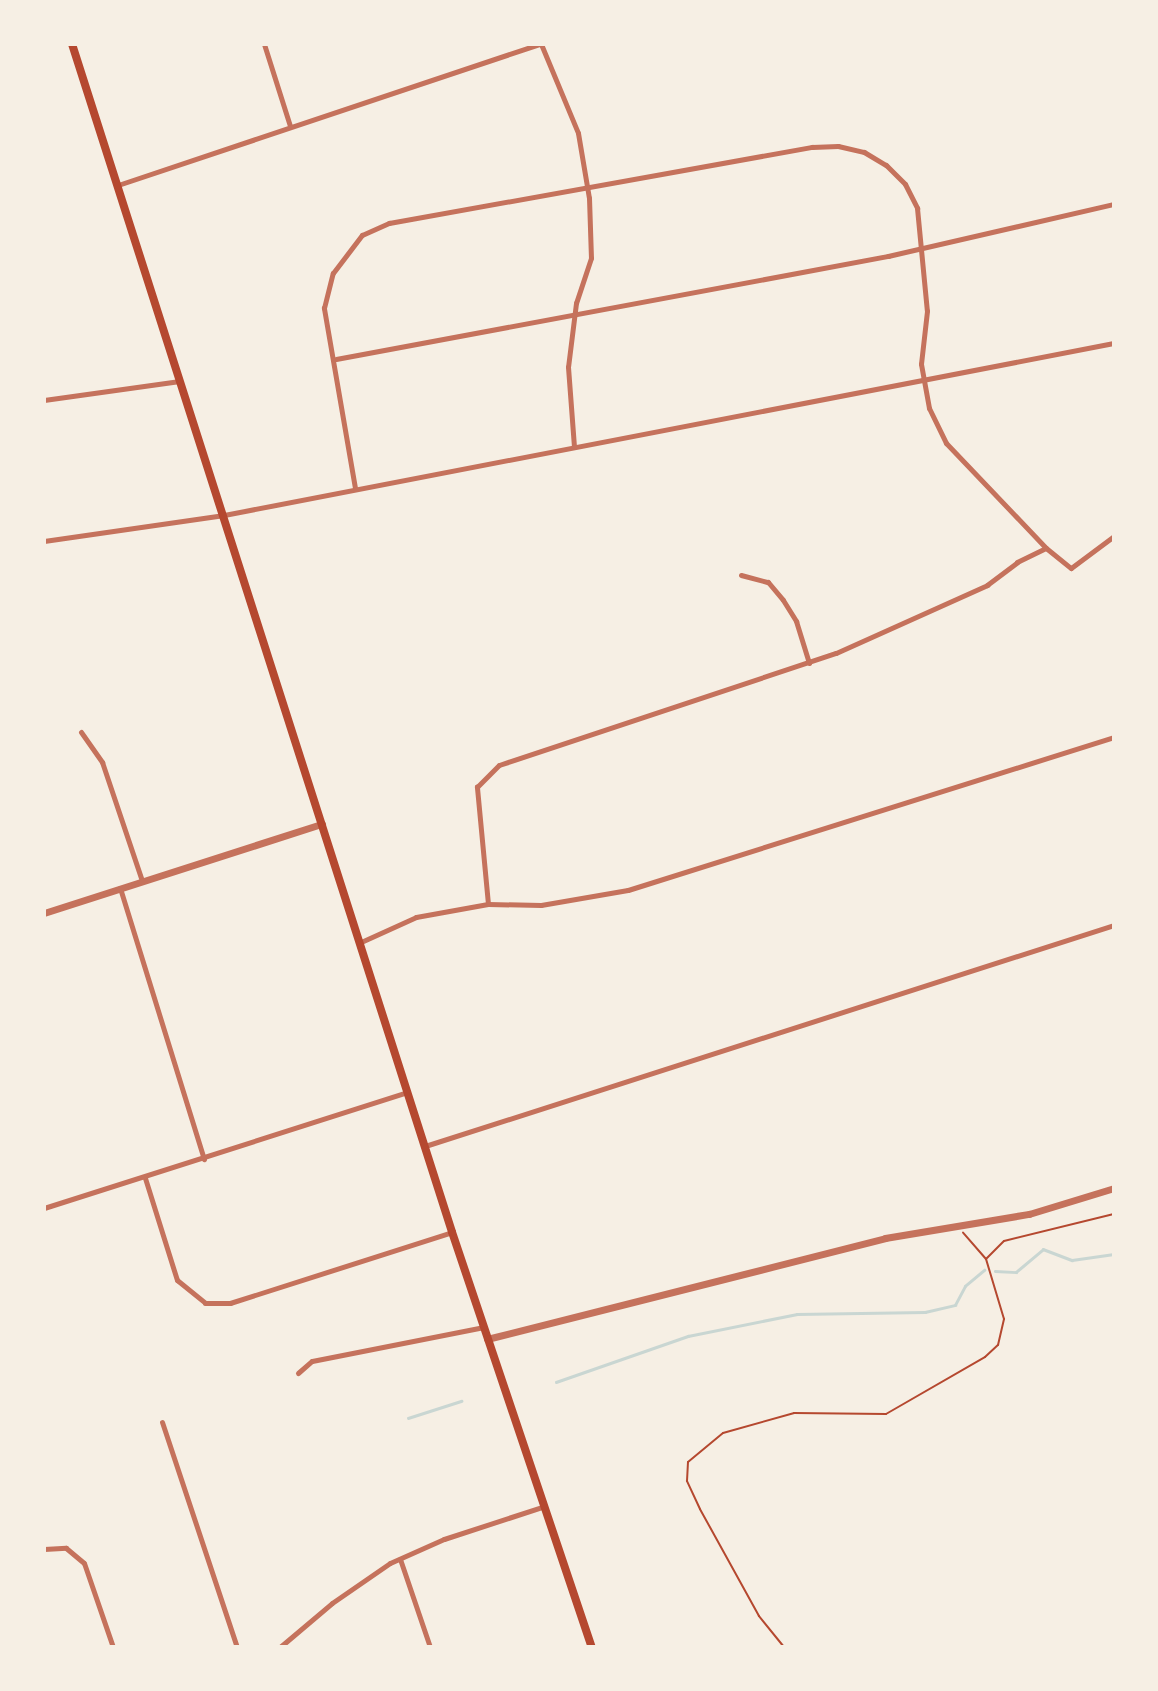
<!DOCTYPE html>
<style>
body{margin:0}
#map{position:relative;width:1158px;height:1691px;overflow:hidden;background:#f6efe4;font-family:"Libre Baskerville",serif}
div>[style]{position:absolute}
.stream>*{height:2.5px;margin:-1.25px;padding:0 1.25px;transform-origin:1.25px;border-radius:1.25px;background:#c9d6d2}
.path>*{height:2px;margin:-1px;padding:0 1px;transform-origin:1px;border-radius:1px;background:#b5482f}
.minor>*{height:5px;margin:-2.5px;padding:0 2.5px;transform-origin:2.5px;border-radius:2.5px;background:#c5725c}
.tertiary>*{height:7px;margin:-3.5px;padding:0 3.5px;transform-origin:3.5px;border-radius:3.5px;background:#c5725c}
.secondary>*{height:8px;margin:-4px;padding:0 4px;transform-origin:4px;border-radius:4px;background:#b5482f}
span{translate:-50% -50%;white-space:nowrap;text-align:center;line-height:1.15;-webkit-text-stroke:7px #f6efe4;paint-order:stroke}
.frame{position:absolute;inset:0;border:46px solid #f6efe4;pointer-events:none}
</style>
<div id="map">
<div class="stream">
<i style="left:995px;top:1271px;width:21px;rotate:3deg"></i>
<i style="left:1016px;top:1272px;width:35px;rotate:-40deg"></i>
<i style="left:1043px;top:1249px;width:31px;rotate:21deg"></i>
<i style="left:1072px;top:1260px;width:42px;rotate:-8.1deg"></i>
<i style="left:556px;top:1382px;width:140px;rotate:-19.2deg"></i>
<i style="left:688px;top:1336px;width:111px;rotate:-11.4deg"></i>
<i style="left:797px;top:1314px;width:128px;rotate:-0.9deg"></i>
<i style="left:925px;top:1312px;width:31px;rotate:-13deg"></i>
<i style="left:955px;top:1305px;width:21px;rotate:-62deg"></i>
<i style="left:965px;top:1286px;width:25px;rotate:-40deg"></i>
<i style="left:408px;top:1418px;width:56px;rotate:-17.8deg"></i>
</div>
<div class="path">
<i style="left:986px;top:1259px;width:25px;rotate:-45deg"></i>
<i style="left:1004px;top:1241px;width:113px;rotate:-13.8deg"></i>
<i style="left:784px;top:1647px;width:40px;rotate:-129deg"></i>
<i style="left:759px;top:1616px;width:122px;rotate:-118.9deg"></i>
<i style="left:700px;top:1509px;width:31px;rotate:-115deg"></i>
<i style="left:687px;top:1481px;width:19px;rotate:-87deg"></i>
<i style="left:688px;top:1462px;width:45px;rotate:-39.6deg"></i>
<i style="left:723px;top:1433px;width:74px;rotate:-15.7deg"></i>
<i style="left:794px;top:1413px;width:92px;rotate:0.6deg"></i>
<i style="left:886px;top:1414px;width:114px;rotate:-29.9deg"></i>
<i style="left:985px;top:1357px;width:18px;rotate:-43deg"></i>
<i style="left:998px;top:1345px;width:27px;rotate:-77deg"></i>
<i style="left:1004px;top:1319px;width:63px;rotate:-106.7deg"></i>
<i style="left:986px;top:1259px;width:35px;rotate:-131deg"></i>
</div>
<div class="minor">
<i style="left:264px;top:44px;width:86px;rotate:72.4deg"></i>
<i style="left:541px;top:44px;width:96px;rotate:67.4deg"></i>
<i style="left:578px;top:133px;width:66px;rotate:80.4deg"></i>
<i style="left:589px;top:198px;width:60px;rotate:88.1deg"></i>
<i style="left:591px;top:258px;width:47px;rotate:108.4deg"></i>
<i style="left:576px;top:303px;width:64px;rotate:97.1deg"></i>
<i style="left:568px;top:367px;width:79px;rotate:85.7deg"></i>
<i style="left:118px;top:185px;width:445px;rotate:-18.5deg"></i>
<i style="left:336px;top:359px;width:562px;rotate:-10.57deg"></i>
<i style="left:888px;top:256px;width:232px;rotate:-13deg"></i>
<i style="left:44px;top:400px;width:137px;rotate:-8deg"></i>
<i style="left:355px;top:488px;width:183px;rotate:-99.8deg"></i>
<i style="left:324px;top:308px;width:36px;rotate:-76deg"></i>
<i style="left:333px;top:273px;width:48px;rotate:-52.7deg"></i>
<i style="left:362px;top:235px;width:30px;rotate:-24deg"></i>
<i style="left:389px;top:223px;width:430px;rotate:-10.2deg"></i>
<i style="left:812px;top:147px;width:26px;rotate:-2deg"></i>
<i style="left:838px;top:146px;width:27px;rotate:13deg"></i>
<i style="left:864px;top:152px;width:26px;rotate:31deg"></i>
<i style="left:886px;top:165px;width:27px;rotate:45deg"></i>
<i style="left:905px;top:184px;width:27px;rotate:63deg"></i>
<i style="left:917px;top:208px;width:103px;rotate:84.5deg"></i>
<i style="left:927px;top:311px;width:53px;rotate:96.5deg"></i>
<i style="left:921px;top:364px;width:45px;rotate:79.7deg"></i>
<i style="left:929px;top:408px;width:39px;rotate:64deg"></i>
<i style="left:946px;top:443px;width:145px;rotate:46.4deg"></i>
<i style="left:1046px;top:548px;width:32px;rotate:39deg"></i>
<i style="left:1071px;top:568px;width:54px;rotate:-36.7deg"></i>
<i style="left:44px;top:541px;width:182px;rotate:-8.2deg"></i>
<i style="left:224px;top:515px;width:906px;rotate:-10.94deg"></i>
<i style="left:741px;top:575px;width:28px;rotate:15deg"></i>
<i style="left:768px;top:582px;width:23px;rotate:50deg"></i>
<i style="left:783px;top:600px;width:25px;rotate:58deg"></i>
<i style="left:796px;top:621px;width:44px;rotate:72.8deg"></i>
<i style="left:81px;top:732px;width:37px;rotate:55deg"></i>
<i style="left:102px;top:762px;width:126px;rotate:71.4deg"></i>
<i style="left:120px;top:888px;width:284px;rotate:72.8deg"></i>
<i style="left:488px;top:904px;width:118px;rotate:-95.4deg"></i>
<i style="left:477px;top:787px;width:31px;rotate:-45deg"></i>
<i style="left:499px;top:765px;width:355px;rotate:-18.4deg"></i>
<i style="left:836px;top:653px;width:166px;rotate:-24.2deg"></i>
<i style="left:987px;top:585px;width:38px;rotate:-37deg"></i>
<i style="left:1017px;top:562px;width:32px;rotate:-26deg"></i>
<i style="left:361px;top:942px;width:60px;rotate:-24.4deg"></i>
<i style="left:416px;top:917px;width:73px;rotate:-10.2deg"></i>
<i style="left:488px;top:904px;width:53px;rotate:1.1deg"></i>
<i style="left:541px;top:905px;width:88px;rotate:-9.8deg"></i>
<i style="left:628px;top:890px;width:510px;rotate:-17.47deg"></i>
<i style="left:425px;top:1146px;width:724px;rotate:-17.78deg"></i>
<i style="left:145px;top:1178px;width:107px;rotate:72.6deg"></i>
<i style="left:177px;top:1280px;width:36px;rotate:39deg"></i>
<i style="left:205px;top:1303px;width:25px"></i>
<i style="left:230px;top:1303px;width:233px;rotate:-17.7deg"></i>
<i style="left:44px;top:1208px;width:382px;rotate:-17.7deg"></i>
<i style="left:298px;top:1373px;width:18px;rotate:-41deg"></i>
<i style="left:312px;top:1361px;width:174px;rotate:-11.2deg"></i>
<i style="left:162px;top:1422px;width:237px;rotate:71.6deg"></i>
<i style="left:44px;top:1549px;width:22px;rotate:-3deg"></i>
<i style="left:66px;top:1548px;width:23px;rotate:40deg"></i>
<i style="left:84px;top:1563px;width:89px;rotate:71deg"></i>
<i style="left:400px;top:1559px;width:93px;rotate:71.2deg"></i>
<i style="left:280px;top:1647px;width:68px;rotate:-40.2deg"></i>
<i style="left:332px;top:1603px;width:70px;rotate:-34.6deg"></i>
<i style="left:390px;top:1563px;width:59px;rotate:-24deg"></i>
<i style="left:444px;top:1539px;width:106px;rotate:-18.1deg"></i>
</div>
<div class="tertiary">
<i style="left:44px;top:913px;width:292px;rotate:-17.8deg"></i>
<i style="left:487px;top:1339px;width:411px;rotate:-14.2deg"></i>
<i style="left:885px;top:1238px;width:146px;rotate:-9.5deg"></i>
<i style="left:1029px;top:1214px;width:89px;rotate:-17deg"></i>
</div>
<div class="secondary">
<i style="left:72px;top:44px;width:1247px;rotate:72.26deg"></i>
<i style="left:452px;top:1232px;width:438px;rotate:71.4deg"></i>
</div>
<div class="frame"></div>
</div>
